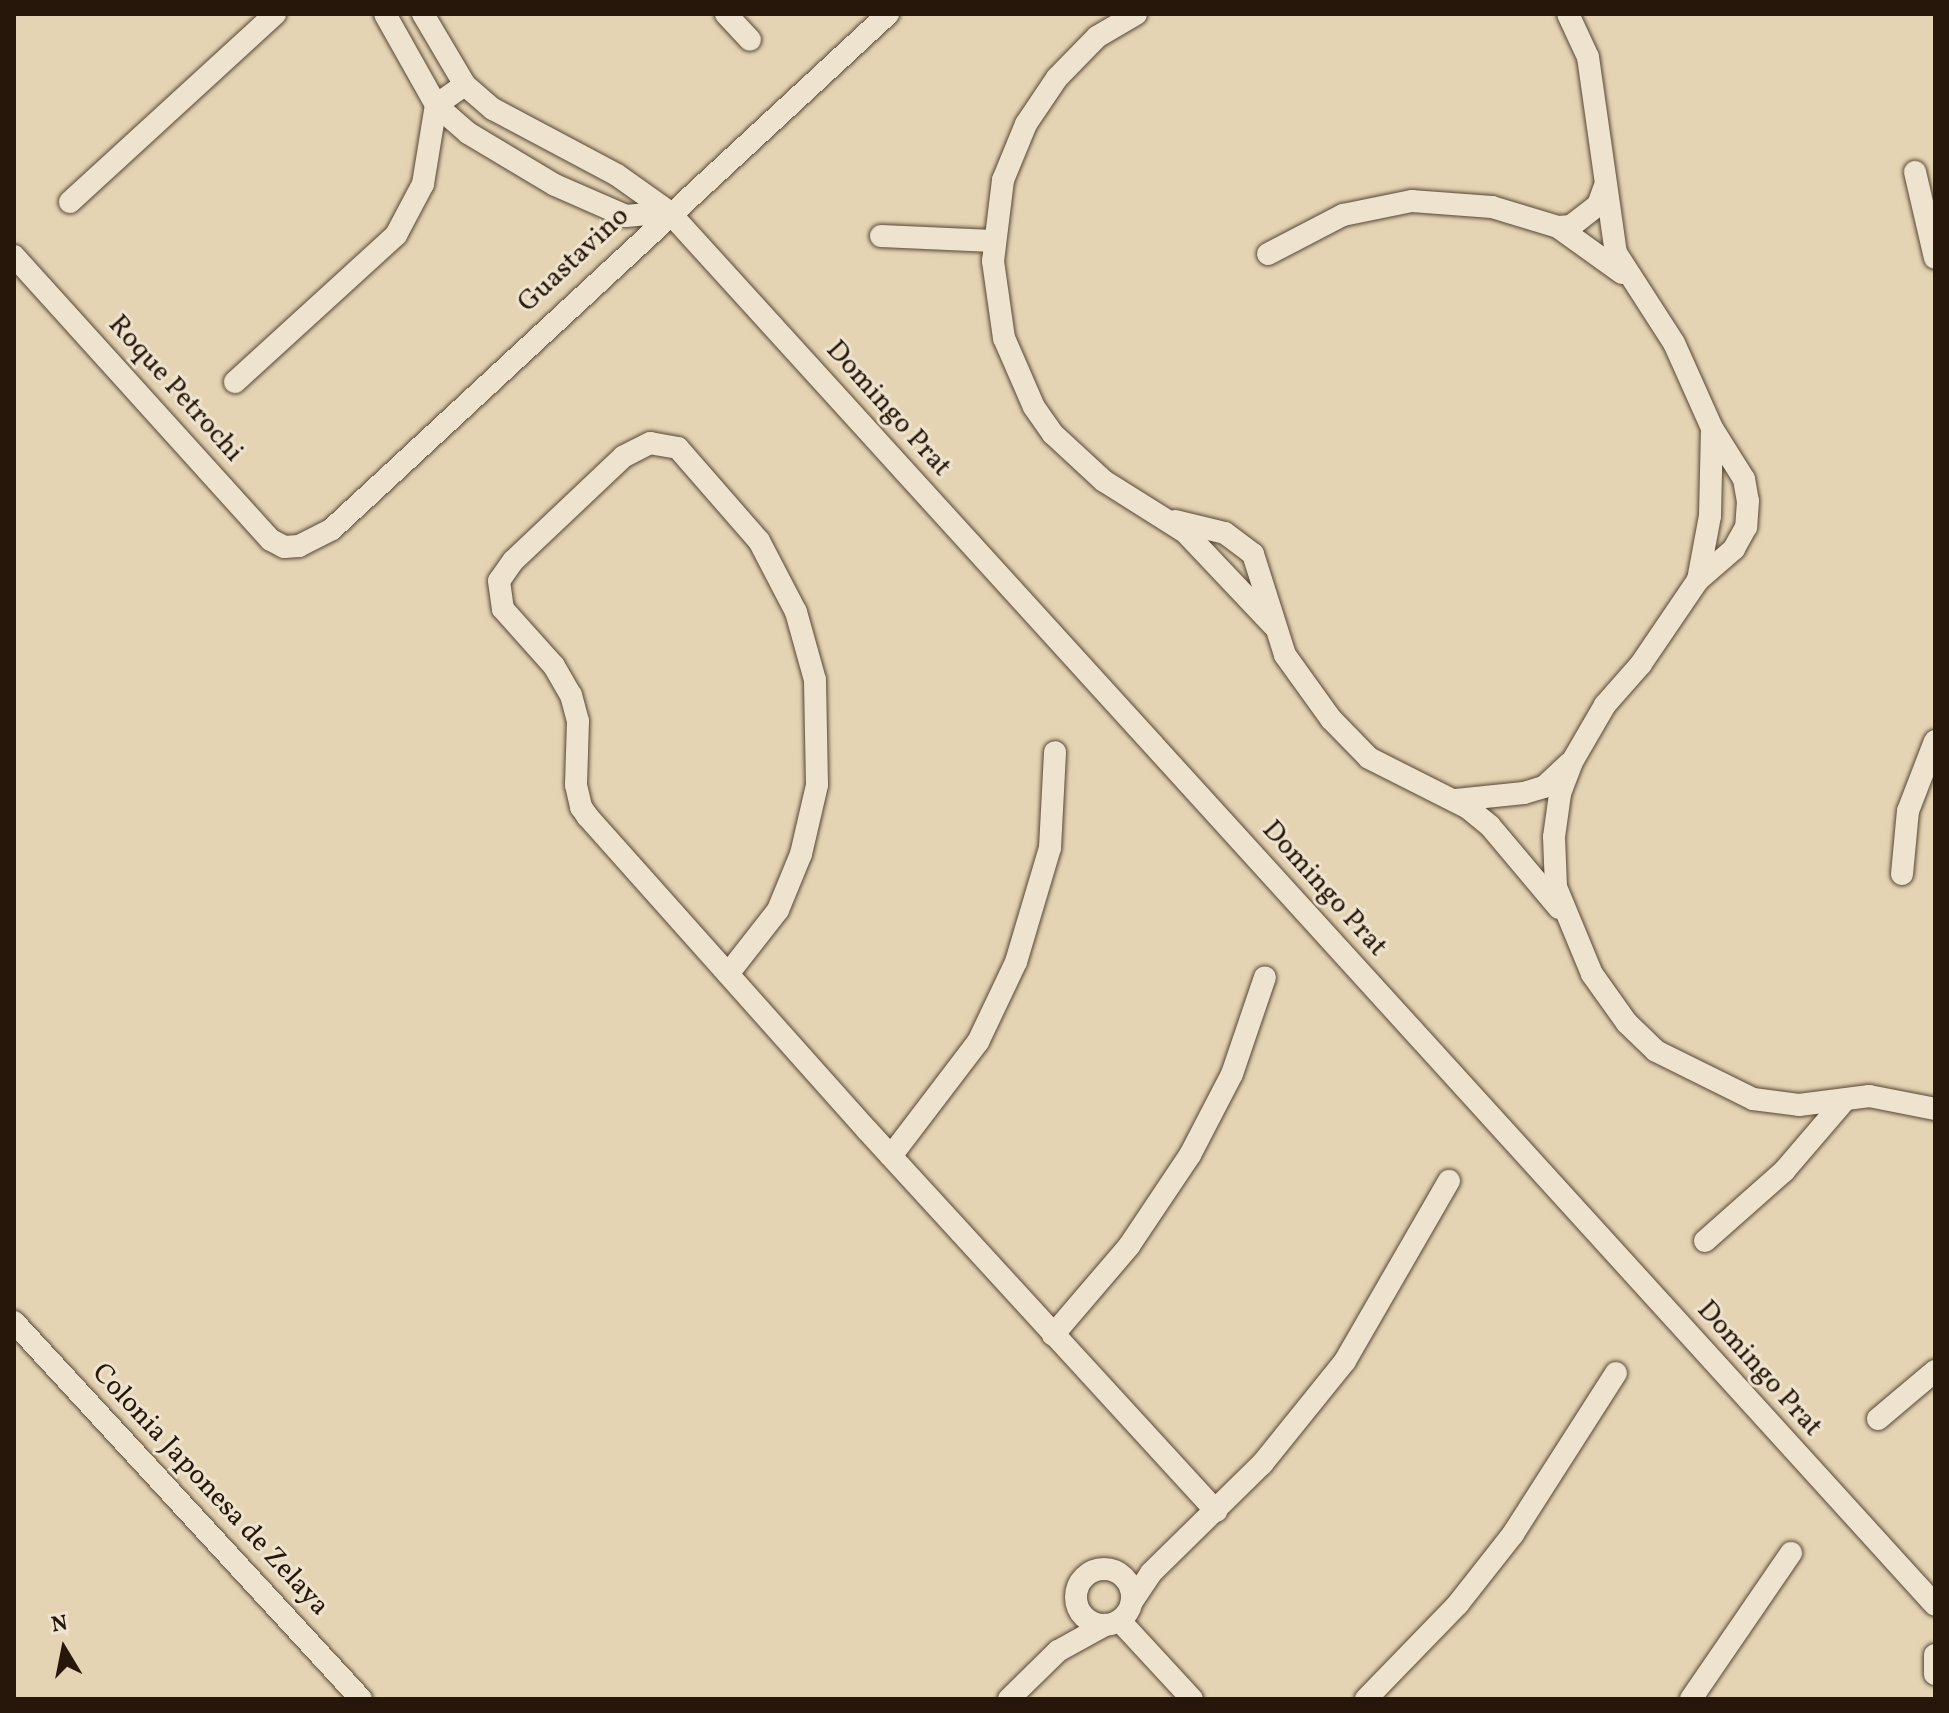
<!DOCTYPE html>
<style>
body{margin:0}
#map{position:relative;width:1949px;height:1713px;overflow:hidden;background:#e5d4b4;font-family:Vollkorn,serif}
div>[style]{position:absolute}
.roads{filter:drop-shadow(0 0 2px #564635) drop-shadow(0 0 2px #564635)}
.street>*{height:22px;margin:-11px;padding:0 11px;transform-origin:11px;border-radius:11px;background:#eee3ce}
.street>.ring{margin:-11px;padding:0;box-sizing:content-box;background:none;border:22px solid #eee3ce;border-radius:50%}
span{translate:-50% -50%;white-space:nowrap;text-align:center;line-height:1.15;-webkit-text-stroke:6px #eee3ce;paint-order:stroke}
.street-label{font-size:28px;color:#27170b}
.frame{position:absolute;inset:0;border:16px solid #27170b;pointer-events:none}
.north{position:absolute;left:24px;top:1609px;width:80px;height:80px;-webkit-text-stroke:6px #eee3ce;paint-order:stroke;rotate:350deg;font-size:22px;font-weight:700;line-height:32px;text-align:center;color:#27170b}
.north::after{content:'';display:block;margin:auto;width:28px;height:36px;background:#27170b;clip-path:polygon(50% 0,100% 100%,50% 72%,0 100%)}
</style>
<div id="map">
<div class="roads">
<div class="street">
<i style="left:385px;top:14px;width:104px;rotate:60.7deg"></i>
<i style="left:436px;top:105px;width:43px;rotate:41.2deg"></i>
<i style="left:468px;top:133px;width:101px;rotate:30.9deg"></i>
<i style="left:555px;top:185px;width:77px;rotate:23.6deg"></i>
<i style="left:626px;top:216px;width:43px;rotate:-5.3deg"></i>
<i style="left:423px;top:14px;width:82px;rotate:59.4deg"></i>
<i style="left:465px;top:85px;width:37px;rotate:41deg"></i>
<i style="left:493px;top:109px;width:140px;rotate:28deg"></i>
<i style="left:617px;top:175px;width:64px;rotate:35.4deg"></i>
<i style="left:669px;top:212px;width:1882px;rotate:47.73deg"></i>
<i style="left:726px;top:14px;width:35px;rotate:47deg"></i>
<i style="left:1136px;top:14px;width:45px;rotate:149.5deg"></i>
<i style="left:1097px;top:37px;width:57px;rotate:134.3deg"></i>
<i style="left:1057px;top:78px;width:55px;rotate:124deg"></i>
<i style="left:1026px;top:124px;width:61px;rotate:112.3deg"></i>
<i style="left:1003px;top:180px;width:82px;rotate:97deg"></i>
<i style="left:993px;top:261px;width:78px;rotate:81.9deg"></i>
<i style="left:1004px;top:338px;width:75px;rotate:66.5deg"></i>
<i style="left:1034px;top:407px;width:33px;rotate:55deg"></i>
<i style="left:1053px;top:434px;width:69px;rotate:42.7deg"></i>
<i style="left:1104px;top:481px;width:96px;rotate:32.2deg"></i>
<i style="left:1185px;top:532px;width:128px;rotate:46.6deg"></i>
<i style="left:1568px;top:14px;width:47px;rotate:65.1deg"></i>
<i style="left:1588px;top:57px;width:198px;rotate:81.9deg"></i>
<i style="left:1616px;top:253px;width:107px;rotate:57.2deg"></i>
<i style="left:1674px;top:343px;width:93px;rotate:65.9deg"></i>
<i style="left:1712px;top:428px;width:60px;rotate:57.9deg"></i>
<i style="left:1744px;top:479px;width:22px;rotate:80deg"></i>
<i style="left:1748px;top:501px;width:26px;rotate:94deg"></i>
<i style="left:1746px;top:527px;width:25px;rotate:119deg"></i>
<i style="left:1734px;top:549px;width:48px;rotate:139.3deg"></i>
<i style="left:1698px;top:580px;width:102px;rotate:124.2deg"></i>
<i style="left:1641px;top:664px;width:55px;rotate:131.3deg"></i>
<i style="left:1605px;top:705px;width:66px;rotate:120.1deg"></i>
<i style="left:1572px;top:762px;width:34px;rotate:111deg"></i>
<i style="left:1560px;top:794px;width:43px;rotate:97.9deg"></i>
<i style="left:1554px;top:837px;width:50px;rotate:87.7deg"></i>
<i style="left:1556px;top:887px;width:94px;rotate:67.5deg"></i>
<i style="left:1592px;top:974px;width:60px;rotate:54.5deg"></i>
<i style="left:1627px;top:1023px;width:40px;rotate:44deg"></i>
<i style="left:1656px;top:1051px;width:108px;rotate:26.3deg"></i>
<i style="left:1753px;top:1099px;width:46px;rotate:7.4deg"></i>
<i style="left:1799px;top:1105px;width:71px;rotate:-7.3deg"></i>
<i style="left:1869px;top:1096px;width:67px;rotate:11.1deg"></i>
<i style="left:1915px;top:172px;width:88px;rotate:76.9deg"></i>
<i style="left:70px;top:202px;width:278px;rotate:-42.5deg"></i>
<i style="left:1558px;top:227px;width:79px;rotate:35.7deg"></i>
<i style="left:881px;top:236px;width:112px;rotate:2.6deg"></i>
<i style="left:1268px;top:254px;width:85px;rotate:-27.5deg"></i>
<i style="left:1343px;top:215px;width:70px;rotate:-11.5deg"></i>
<i style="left:1412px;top:201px;width:80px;rotate:4.3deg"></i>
<i style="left:1492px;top:207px;width:69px;rotate:16.9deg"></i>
<i style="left:1558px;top:227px;width:13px;rotate:-4deg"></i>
<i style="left:1571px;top:226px;width:34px;rotate:-38deg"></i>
<i style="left:1598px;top:205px;width:20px;rotate:-70deg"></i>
<i style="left:14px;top:256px;width:383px;rotate:47.9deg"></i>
<i style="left:271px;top:540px;width:15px;rotate:28deg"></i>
<i style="left:284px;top:547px;width:15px;rotate:-4deg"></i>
<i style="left:299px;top:546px;width:37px;rotate:-27deg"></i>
<i style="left:332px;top:529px;width:758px;rotate:-42.81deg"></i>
<i style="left:235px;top:382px;width:218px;rotate:-42.4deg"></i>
<i style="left:396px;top:235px;width:58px;rotate:-62.1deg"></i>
<i style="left:423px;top:184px;width:80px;rotate:-80.7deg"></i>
<i style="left:436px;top:105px;width:35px;rotate:-35deg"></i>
<i style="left:1175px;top:521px;width:51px;rotate:13.5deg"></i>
<i style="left:1225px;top:533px;width:35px;rotate:37deg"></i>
<i style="left:1253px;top:554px;width:106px;rotate:72.4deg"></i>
<i style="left:1285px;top:655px;width:79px;rotate:54.3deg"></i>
<i style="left:1331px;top:719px;width:54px;rotate:45.7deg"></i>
<i style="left:1369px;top:758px;width:111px;rotate:26.8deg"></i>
<i style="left:1468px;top:808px;width:28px;rotate:39deg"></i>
<i style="left:1490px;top:826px;width:107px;rotate:49.9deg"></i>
<i style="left:1698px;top:580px;width:65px;rotate:-79.4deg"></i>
<i style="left:1710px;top:516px;width:87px;rotate:-88.7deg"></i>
<i style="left:1456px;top:800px;width:68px;rotate:-5.9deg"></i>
<i style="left:1524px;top:793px;width:21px;rotate:-17deg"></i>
<i style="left:1544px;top:787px;width:35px;rotate:-43deg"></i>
<i style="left:1902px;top:874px;width:63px;rotate:-84.6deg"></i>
<i style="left:1908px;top:811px;width:75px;rotate:-68.9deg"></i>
<i style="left:728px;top:974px;width:81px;rotate:-52deg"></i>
<i style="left:778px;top:910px;width:61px;rotate:-67.7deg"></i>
<i style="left:801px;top:854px;width:71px;rotate:-76.9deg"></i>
<i style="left:817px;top:785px;width:105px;rotate:-91.1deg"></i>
<i style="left:815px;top:680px;width:71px;rotate:-105.6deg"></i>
<i style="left:796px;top:612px;width:80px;rotate:-117.5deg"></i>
<i style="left:759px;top:541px;width:123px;rotate:-131.1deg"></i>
<i style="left:678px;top:448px;width:28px;rotate:-170deg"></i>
<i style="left:650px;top:443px;width:30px;rotate:153deg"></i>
<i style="left:623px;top:457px;width:151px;rotate:136.6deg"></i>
<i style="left:513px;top:561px;width:24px;rotate:125deg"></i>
<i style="left:499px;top:581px;width:28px;rotate:82deg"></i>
<i style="left:503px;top:609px;width:76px;rotate:48.2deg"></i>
<i style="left:554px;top:666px;width:34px;rotate:60deg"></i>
<i style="left:571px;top:695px;width:27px;rotate:75deg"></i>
<i style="left:578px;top:721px;width:64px;rotate:91.8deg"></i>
<i style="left:576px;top:785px;width:23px;rotate:77deg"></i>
<i style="left:581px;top:807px;width:12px;rotate:55deg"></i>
<i style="left:588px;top:817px;width:419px;rotate:48.3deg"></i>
<i style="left:867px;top:1130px;width:517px;rotate:47.51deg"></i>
<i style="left:891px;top:1156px;width:143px;rotate:-52.7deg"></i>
<i style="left:978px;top:1042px;width:89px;rotate:-64.6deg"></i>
<i style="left:1016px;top:962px;width:119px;rotate:-73.4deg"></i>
<i style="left:1050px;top:848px;width:96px;rotate:-87deg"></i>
<i style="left:1705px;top:1241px;width:106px;rotate:-41.5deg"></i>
<i style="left:1784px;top:1171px;width:92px;rotate:-49.4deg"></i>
<i style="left:14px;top:1322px;width:512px;rotate:47.37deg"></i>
<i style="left:1053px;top:1335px;width:117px;rotate:-49.5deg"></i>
<i style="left:1129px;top:1246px;width:110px;rotate:-56.2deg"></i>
<i style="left:1190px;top:1155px;width:91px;rotate:-62.6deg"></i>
<i style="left:1232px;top:1074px;width:102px;rotate:-71.2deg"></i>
<i style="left:1878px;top:1419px;width:75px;rotate:-40.1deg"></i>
<i class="ring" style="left:1076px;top:1569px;width:34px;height:34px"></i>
<i style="left:1133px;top:1600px;width:32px;rotate:-56deg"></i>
<i style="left:1151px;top:1573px;width:156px;rotate:-44.5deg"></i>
<i style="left:1262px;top:1464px;width:132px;rotate:-51.1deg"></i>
<i style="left:1345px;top:1361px;width:208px;rotate:-60deg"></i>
<i style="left:1120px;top:1621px;width:106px;rotate:47.3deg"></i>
<i style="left:1935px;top:1655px;width:19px;rotate:90deg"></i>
<i style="left:1009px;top:1699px;width:69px;rotate:-44.4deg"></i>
<i style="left:1058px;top:1651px;width:54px;rotate:-29deg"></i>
<i style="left:1366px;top:1699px;width:132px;rotate:-45.9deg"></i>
<i style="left:1458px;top:1604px;width:89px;rotate:-51.8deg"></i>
<i style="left:1513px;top:1534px;width:191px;rotate:-57.4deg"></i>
<i style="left:1691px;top:1699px;width:177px;rotate:-55.6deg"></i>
</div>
</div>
<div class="street-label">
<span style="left:574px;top:260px;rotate:-43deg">Guastavino</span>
<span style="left:175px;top:389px;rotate:48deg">Roque Petrochi</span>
<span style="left:888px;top:409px;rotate:48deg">Domingo Prat</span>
<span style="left:1324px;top:889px;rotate:48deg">Domingo Prat</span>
<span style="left:1759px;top:1369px;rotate:48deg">Domingo Prat</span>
<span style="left:210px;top:1490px;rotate:47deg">Colonia Japonesa de Zelaya</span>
</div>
<div class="frame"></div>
<div class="north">N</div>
</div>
